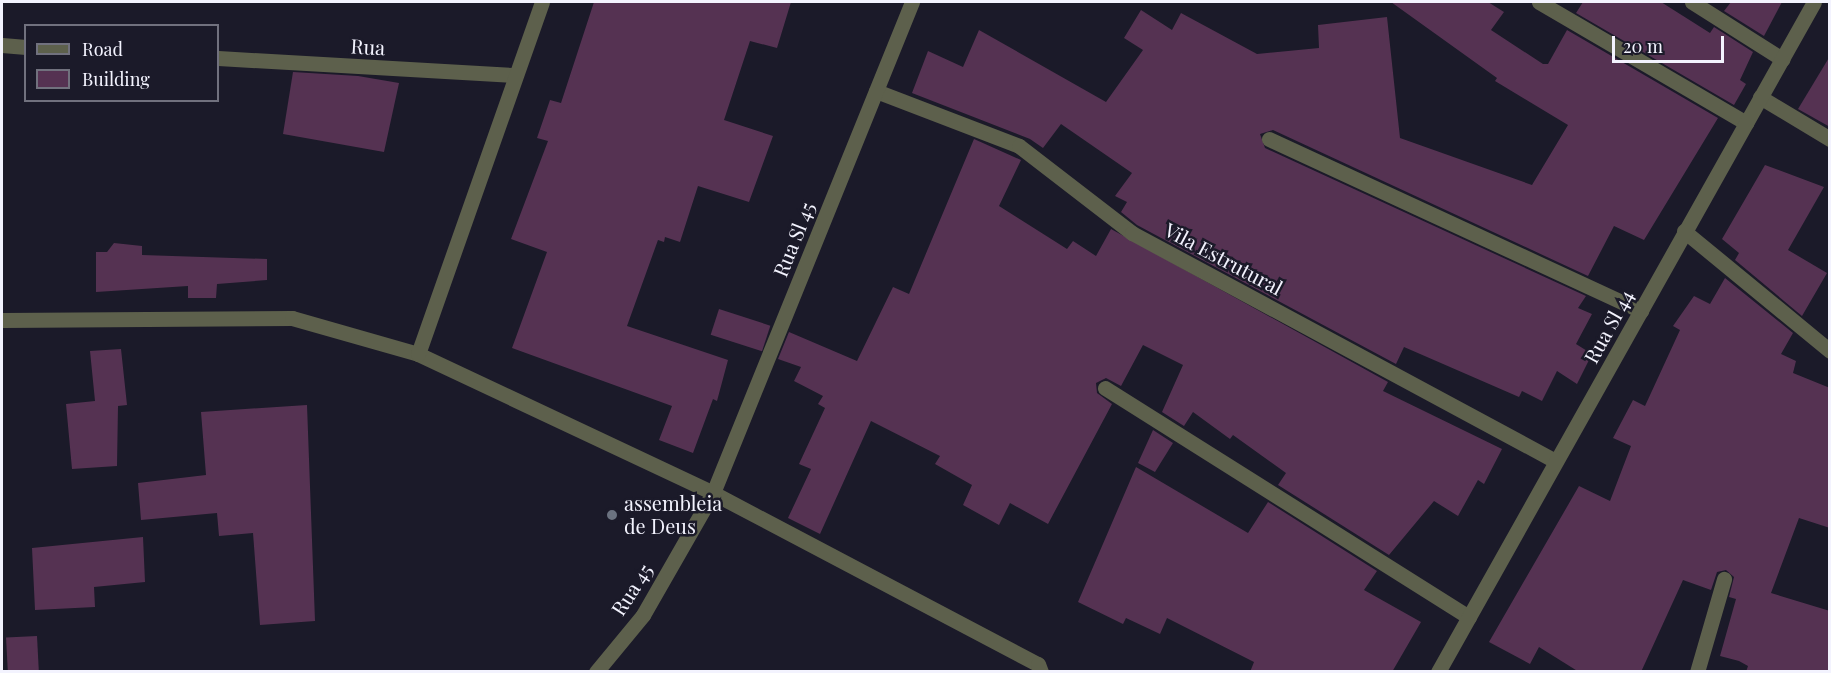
<!DOCTYPE html>
<style>
body{margin:0}
#map{position:relative;width:1831px;height:673px;overflow:hidden;background:#1b1a29;font-family:"Playfair Display",serif}
div>[style]{position:absolute}
.building>*{inset:0;background:#553252;transform-origin:0 0}
.minor>*{height:15px;margin:-7.5px;padding:0 7.5px;transform-origin:7.5px;border-radius:7.5px;background:#5d604c}
.dots>*{width:16px;height:16px;translate:-50% -50%;box-sizing:border-box;border:3px solid #1b1a29;border-radius:50%}
span{translate:-50% -50%;white-space:nowrap;text-align:center;line-height:1.15;-webkit-text-stroke:5px #1b1a29;paint-order:stroke}
.street-label{font-size:20px;color:#f3f3fe}
.poi-label{font-size:20px;color:#f3f3fe}
.left{translate:0 -50%;text-align:left}
.frame{position:absolute;inset:0;border:3px solid #f3f3fe;pointer-events:none}
.legend{position:absolute;left:24px;top:24px;width:195px;height:78px;box-sizing:border-box;background:#1b1a29;border:2px solid #71717e;margin:0;padding:8px 10px;list-style:none;font-size:18px;color:#f3f3fe}
.legend li{display:flex;align-items:center;gap:12px;height:30px}
.legend b{width:30px;border:2px solid #71717e}
.scale{position:absolute;left:1612px;top:36px;width:112px;height:27px;box-sizing:border-box;border:3px solid #f3f3fe;border-top:0;padding-left:8px;font-size:18px;line-height:21px;white-space:nowrap;color:#f3f3fe;-webkit-text-stroke:4px #1b1a29;paint-order:stroke}
</style>
<div id="map">
<div class="building">
<i style="clip-path:polygon(594px 2px,791px 2px,777px 48px,750px 41px,724px 120px,773px 136px,749px 202px,698px 186px,680px 242px,665px 237px,664px 242px,658px 240px,627px 326px,728px 360px,717px 401px,713px 399px,693px 453px,659px 440px,672px 406px,512px 348px,547px 252px,511px 239px,548px 141px,537px 138px,550px 100px,561px 103px)"></i>
<i style="clip-path:polygon(1391px 2px,1488px 2px,1504px 12px,1491px 30px,1543px 64px,1548px 64px,1567px 30px,1718px 118px,1644px 240px,1614px 226px,1588px 276px,1273px 130px,1260px 134px,1265px 148px,1586px 296px,1578px 308px,1592px 314px,1576px 344px,1592px 354px,1577px 384px,1557px 371px,1542px 401px,1522px 391px,1519px 397px,1404px 347px,1396px 364px,1137px 225px,1121px 212px,1127px 202px,1115px 196px,1132px 173px,1061px 124px,1043px 148px,1030px 139px,912px 93px,928px 51px,963px 67px,979px 30px,1106px 102px,1143px 50px,1124px 38px,1141px 10px,1172px 30px,1181px 13px,1257px 54px,1319px 48px,1318px 25px,1387px 17px,1400px 138px,1532px 185px,1568px 125px,1495px 81px,1497px 78px)"></i>
<i style="clip-path:polygon(1583px 2px,1661px 2px,1710px 33px,1714px 27px,1753px 52px,1740px 80px,1746px 84px,1734px 105px,1576px 13px)"></i>
<i style="clip-path:polygon(1731px 2px,1782px 2px,1764px 36px,1724px 11px)"></i>
<i style="clip-path:polygon(1830px 56px,1830px 127px,1798px 109px)"></i>
<i style="clip-path:polygon(293px 72px,358px 76px,399px 83px,384px 152px,283px 134px)"></i>
<i style="clip-path:polygon(974px 139px,1021px 160px,999px 206px,1067px 249px,1073px 241px,1096px 256px,1111px 229px,1388px 382px,1383px 391px,1502px 449px,1484px 484px,1478px 480px,1458px 516px,1434px 501px,1389px 555px,1278px 485px,1286px 473px,1233px 435px,1230px 439px,1193px 412px,1184px 426px,1162px 412px,1183px 365px,1143px 345px,1121px 386px,1106px 378px,1096px 383px,1097px 393px,1112px 404px,1048px 524px,1010px 503px,999px 525px,963px 505px,972px 485px,935px 464px,940px 456px,871px 421px,820px 534px,788px 518px,811px 469px,799px 464px,825px 408px,818px 404px,823px 396px,794px 381px,801px 367px,778px 359px,789px 332px,857px 361px,893px 287px,909px 294px)"></i>
<i style="clip-path:polygon(1765px 165px,1824px 187px,1788px 250px,1827px 273px,1802px 316px,1735px 260px,1739px 253px,1722px 239px)"></i>
<i style="clip-path:polygon(114px 243px,142px 246px,142px 255px,267px 259px,267px 280px,217px 284px,216px 298px,188px 298px,188px 286px,96px 292px,96px 252px,107px 252px)"></i>
<i style="clip-path:polygon(1725px 278px,1793px 333px,1781px 354px,1796px 361px,1793px 373px,1830px 388px,1830px 528px,1799px 518px,1771px 593px,1830px 611px,1830px 672px,1746px 672px,1748px 666px,1739px 661px,1720px 656px,1736px 599px,1729px 597px,1734px 577px,1726px 570px,1717px 572px,1711px 590px,1683px 580px,1641px 672px,1579px 672px,1539px 647px,1530px 664px,1489px 642px,1579px 486px,1610px 501px,1631px 446px,1613px 438px,1633px 400px,1645px 406px,1680px 330px,1673px 326px,1694px 296px,1710px 304px)"></i>
<i style="left:719px;top:309px;width:54px;height:27px;rotate:18deg"></i>
<i style="clip-path:polygon(121px 349px,127px 405px,118px 406px,117px 466px,72px 469px,66px 404px,95px 401px,90px 351px)"></i>
<i style="clip-path:polygon(307px 405px,315px 621px,260px 625px,253px 533px,219px 536px,217px 513px,141px 520px,138px 483px,206px 475px,201px 412px)"></i>
<i style="clip-path:polygon(1153px 430px,1173px 443px,1155px 472px,1138px 463px)"></i>
<i style="clip-path:polygon(1136px 467px,1248px 533px,1268px 502px,1377px 571px,1364px 590px,1421px 622px,1392px 672px,1250px 672px,1254px 662px,1167px 618px,1160px 634px,1126px 618px,1123px 624px,1078px 602px)"></i>
<i style="clip-path:polygon(143px 537px,145px 582px,94px 587px,95px 607px,35px 610px,32px 548px)"></i>
<i style="left:37px;top:636px;width:36px;height:31px;rotate:87deg"></i>
</div>
<div class="minor">
<i style="left:1539px;top:2px;width:240px;rotate:30.3deg"></i>
<i style="left:1692px;top:2px;width:107px;rotate:32.3deg"></i>
<i style="left:2px;top:45px;width:24px;rotate:5deg"></i>
<i style="left:218px;top:58px;width:298px;rotate:3.3deg"></i>
<i style="left:876px;top:91px;width:153px;rotate:21deg"></i>
<i style="left:1019px;top:146px;width:143px;rotate:37.6deg"></i>
<i style="left:1132px;top:233px;width:481px;rotate:28.3deg"></i>
<i style="left:1760px;top:97px;width:82px;rotate:31deg"></i>
<i style="left:1269px;top:139px;width:410px;rotate:24.8deg"></i>
<i style="left:1684px;top:231px;width:189px;rotate:39.4deg"></i>
<i style="left:2px;top:320px;width:290px;rotate:-0.4deg"></i>
<i style="left:292px;top:318px;width:131px;rotate:15.9deg"></i>
<i style="left:418px;top:354px;width:326px;rotate:25.2deg"></i>
<i style="left:713px;top:493px;width:367px;rotate:27.8deg"></i>
<i style="left:1038px;top:664px;width:9px;rotate:69deg"></i>
<i style="left:418px;top:354px;width:373px;rotate:-70.6deg"></i>
<i style="left:1105px;top:388px;width:430px;rotate:32.2deg"></i>
<i style="left:596px;top:672px;width:74px;rotate:-50.5deg"></i>
<i style="left:643px;top:615px;width:141px;rotate:-60.2deg"></i>
<i style="left:713px;top:493px;width:530px;rotate:-67.94deg"></i>
<i style="left:1438px;top:672px;width:768px;rotate:-60.7deg"></i>
<i style="left:1697px;top:672px;width:97px;rotate:-73.8deg"></i>
</div>
<div class="dots">
<i style="left:612px;top:515px;background:#6b7280"></i>
</div>
<div class="street-label">
<span style="left:368px;top:46px;rotate:3deg">Rua</span>
<span style="left:793px;top:239px;rotate:-68deg">Rua Sl 45</span>
<span style="left:1224px;top:258px;rotate:28deg">Vila Estrutural</span>
<span style="left:1608px;top:326px;rotate:-61deg">Rua Sl 44</span>
<span style="left:631px;top:589px;rotate:-57deg">Rua 45</span>
</div>
<div class="poi-label">
<span class="left" style="left:624px;top:514px">assembleia<br>de Deus</span>
</div>
<div class="frame"></div>
<ul class="legend">
<li><b style="height:8px;background:#5d604c"></b>Road</li>
<li><b style="height:16px;background:#553252"></b>Building</li>
</ul>
<div class="scale">20 m</div>
</div>
